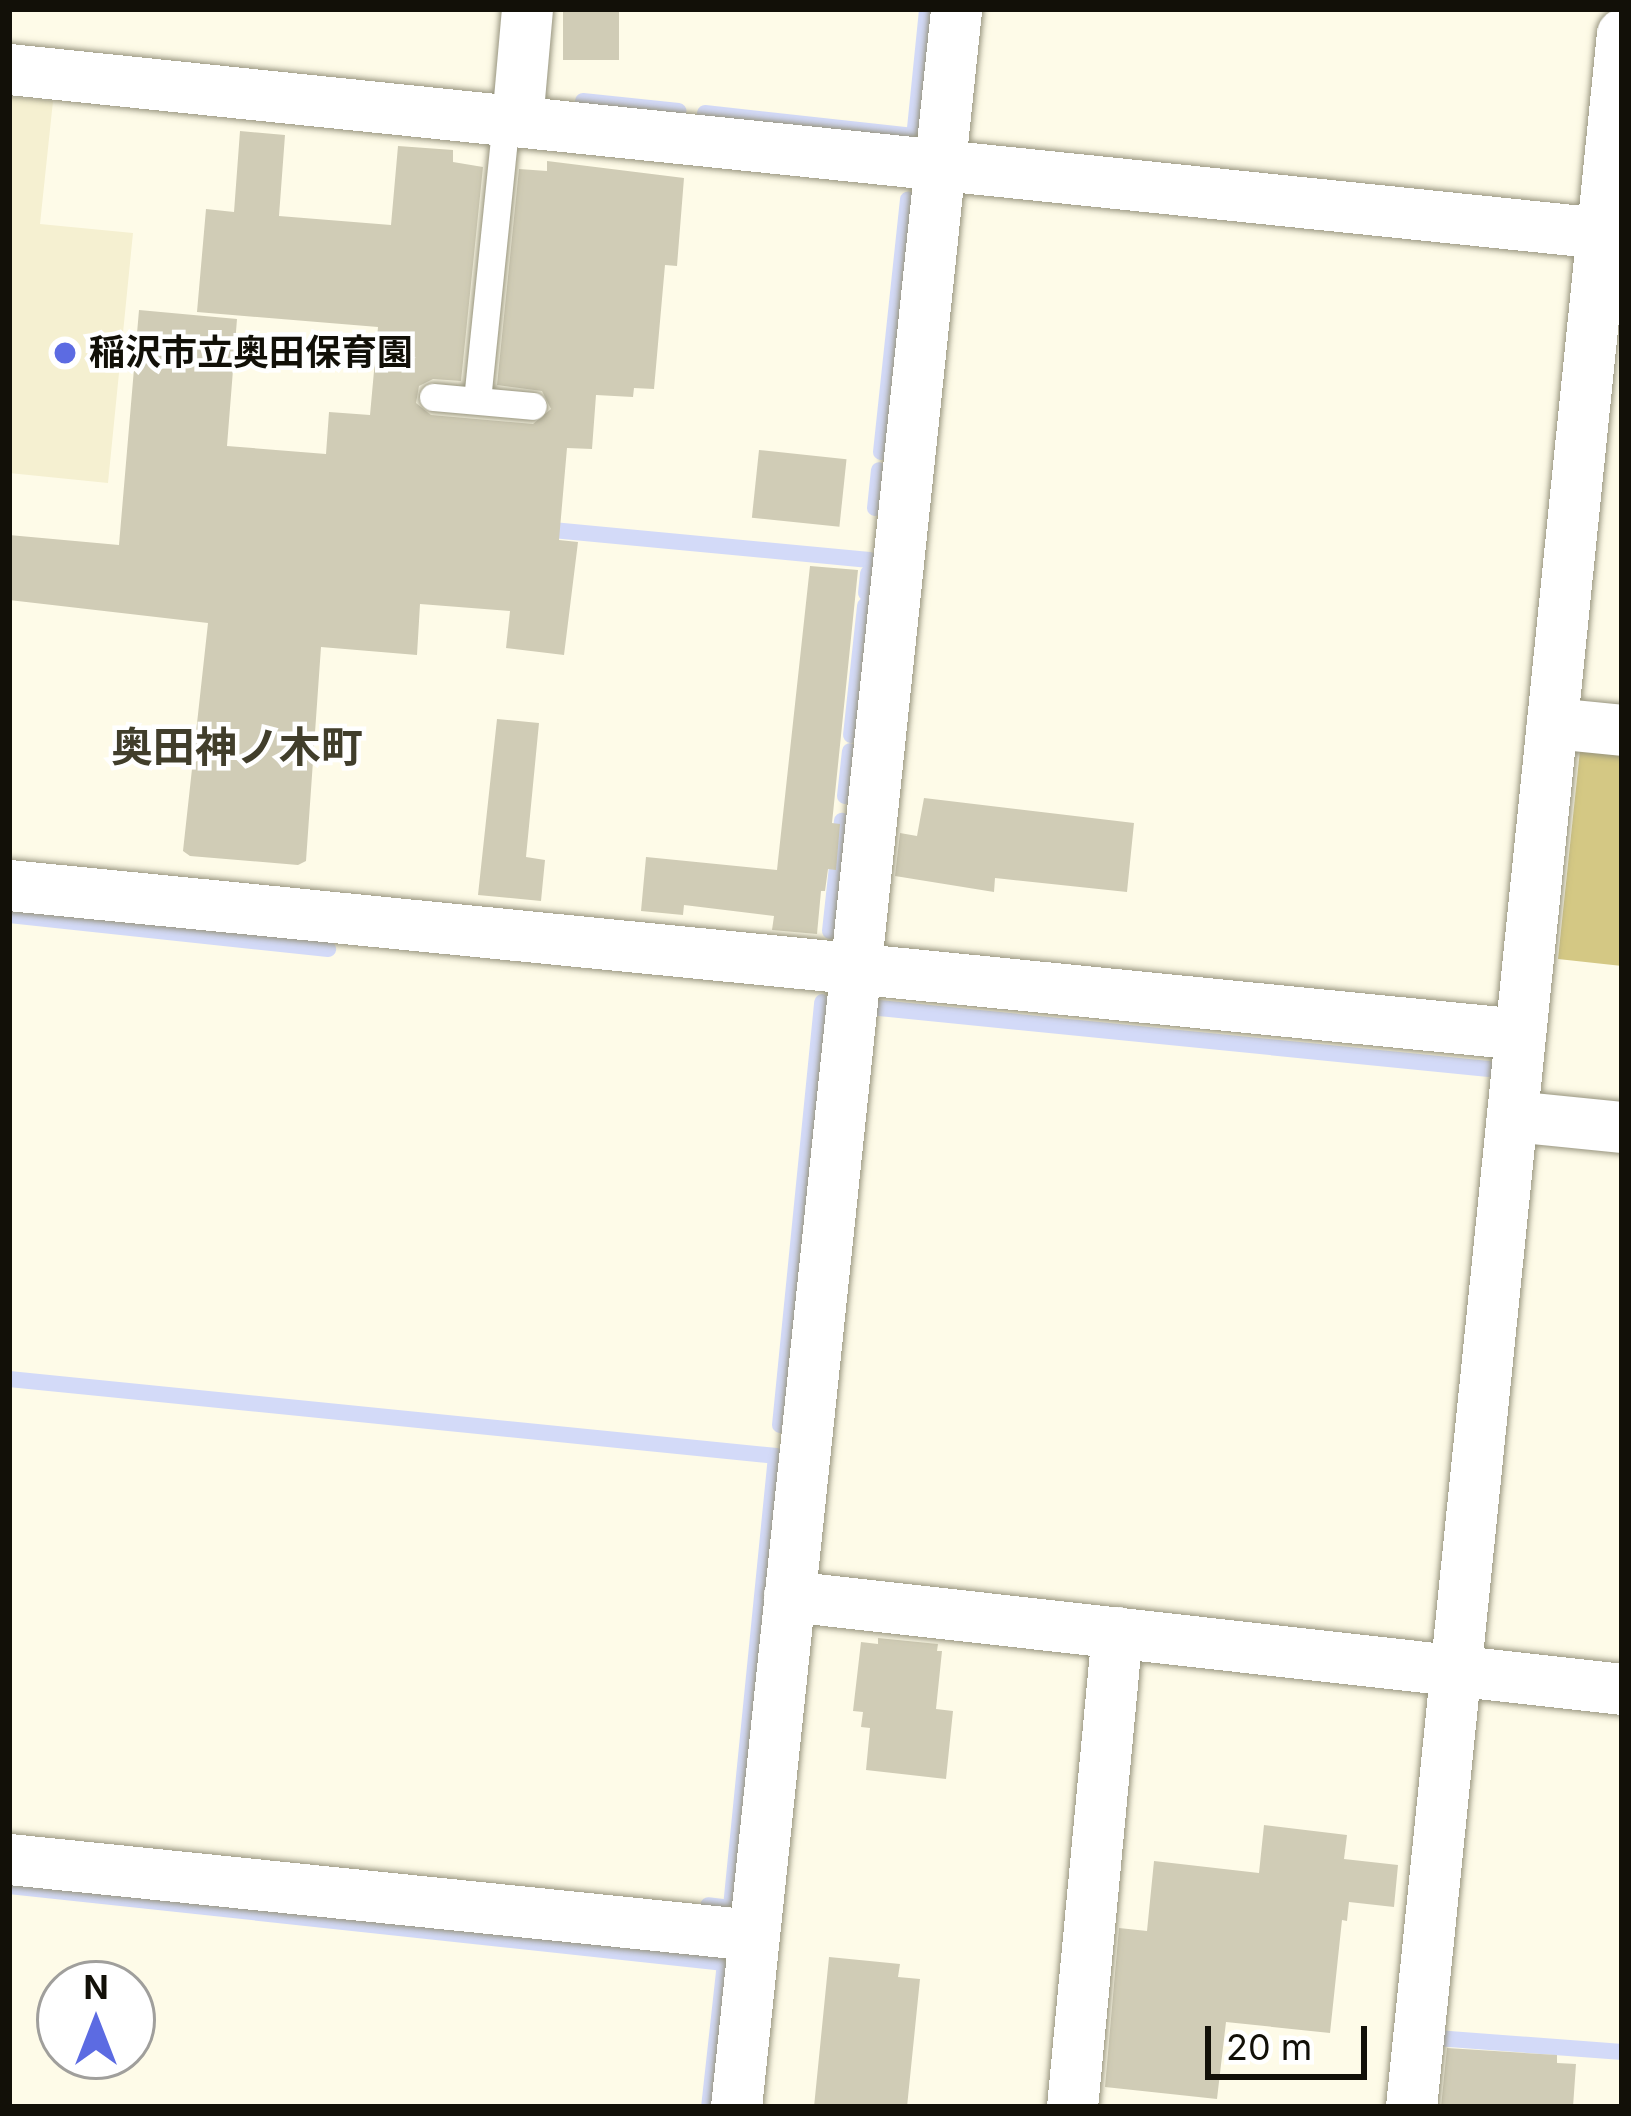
<!DOCTYPE html>
<meta charset="utf-8">
<style>
body{margin:0}
#map{position:relative;width:1631px;height:2116px;overflow:hidden;background:#fefbe8;font-family:Inter,"Noto Sans JP",sans-serif}
div>[style]{position:absolute}
.built>*{inset:0;background:#f5f0d1}
.green>*{inset:0;background:#d4c884}
.stream>*{height:16px;margin:-8px;padding:0 8px;transform-origin:8px;border-radius:8px;background:#d3daf8}
.building>*{inset:0;background:#d0ccb6;transform-origin:0 0}
.roads{filter:drop-shadow(0 0 3px #97947e) drop-shadow(0 0 3px #97947e)}
.service>*{height:27px;margin:-13.5px;padding:0 13.5px;transform-origin:13.5px;border-radius:13.5px;background:#fff}
.minor>*{height:51px;margin:-25.5px;padding:0 25.5px;transform-origin:25.5px;border-radius:25.5px;background:#fff}
.dots>*{width:33px;height:33px;translate:-50% -50%;box-sizing:border-box;border:6px solid #fff;border-radius:50%}
span{translate:-50% -50%;white-space:nowrap;text-align:center;line-height:1.15;-webkit-text-stroke:9px #fff;paint-order:stroke}
.poi-label{font-size:36px;color:#121008;font-weight:700}
.left{translate:0 -50%;text-align:left}
.quarter-label{font-size:42px;color:#413e2b;font-weight:700}
.frame{position:absolute;inset:0;border:12px solid #121008;pointer-events:none}
.north{position:absolute;left:36px;top:1960px;width:120px;height:120px;box-sizing:border-box;background:#fff;border:3px solid #a09f9c;border-radius:50%;rotate:0deg;font-size:33px;font-weight:700;line-height:48px;text-align:center;color:#121008}
.north::after{content:'';display:block;margin:auto;width:42px;height:54px;background:#5c6be2;clip-path:polygon(50% 0,100% 100%,50% 72%,0 100%)}
.scale{position:absolute;left:1205px;top:2026px;width:162px;height:54px;box-sizing:border-box;border:6px solid #121008;border-top:0;padding-left:15px;font-size:36px;line-height:42px;white-space:nowrap;color:#121008;-webkit-text-stroke:9px #fff;paint-order:stroke}
</style>
<div id="map">
<div class="built">
<i style="clip-path:polygon(9px 97px,53px 101px,40px 224px,133px 233px,108px 483px,9px 473px)"></i>
</div>
<div class="green">
<i style="clip-path:polygon(1581px 741px,1622px 745px,1622px 966px,1558px 959px)"></i>
</div>
<div class="stream">
<i style="left:583px;top:101px;width:96px;rotate:6deg"></i>
<i style="left:705px;top:113px;width:210px;rotate:6.3deg"></i>
<i style="left:914px;top:138px;width:130px;rotate:-84.2deg"></i>
<i style="left:881px;top:452px;width:254px;rotate:-83.9deg"></i>
<i style="left:875px;top:508px;width:38px;rotate:-84deg"></i>
<i style="left:542px;top:529px;width:329px;rotate:5.4deg"></i>
<i style="left:866px;top:593px;width:20px;rotate:-84deg"></i>
<i style="left:851px;top:735px;width:130px;rotate:-83.8deg"></i>
<i style="left:845px;top:796px;width:45px;rotate:-83.7deg"></i>
<i style="left:9px;top:915px;width:321px;rotate:6.1deg"></i>
<i style="left:830px;top:931px;width:111px;rotate:-83.8deg"></i>
<i style="left:869px;top:1007px;width:623px;rotate:5.71deg"></i>
<i style="left:9px;top:1379px;width:771px;rotate:5.73deg"></i>
<i style="left:776px;top:1456px;width:454px;rotate:95.7deg"></i>
<i style="left:731px;top:1908px;width:23px;rotate:-173deg"></i>
<i style="left:780px;top:1425px;width:425px;rotate:-84.3deg"></i>
<i style="left:9px;top:1886px;width:720px;rotate:6.14deg"></i>
<i style="left:725px;top:1963px;width:145px;rotate:96.3deg"></i>
<i style="left:1436px;top:2038px;width:187px;rotate:4.3deg"></i>
</div>
<div class="building">
<i style="left:563px;top:9px;width:56px;height:51px"></i>
<i style="clip-path:polygon(240px 131px,285px 135px,279px 216px,391px 225px,398px 146px,453px 150px,453px 162px,483px 167px,461px 381px,433px 379px,419px 386px,416px 403px,431px 415px,533px 424px,551px 409px,542px 391px,497px 385px,519px 169px,547px 171px,547px 161px,684px 178px,677px 266px,665px 265px,654px 389px,634px 388px,633px 397px,596px 395px,592px 449px,567px 448px,559px 540px,578px 542px,564px 655px,506px 648px,510px 611px,420px 604px,417px 655px,321px 647px,306px 861px,298px 865px,190px 856px,183px 851px,208px 623px,9px 600px,9px 535px,119px 545px,139px 310px,237px 319px,227px 446px,326px 454px,329px 412px,370px 415px,378px 327px,197px 312px,206px 209px,234px 212px)"></i>
<i style="left:759px;top:450px;width:88px;height:68px;rotate:6deg"></i>
<i style="clip-path:polygon(810px 566px,858px 570px,832px 823px,840px 824px,836px 870px,828px 869px,825px 891px,821px 891px,817px 934px,772px 930px,774px 916px,684px 905px,683px 915px,641px 911px,646px 857px,777px 870px)"></i>
<i style="clip-path:polygon(497px 719px,539px 723px,526px 857px,545px 860px,541px 901px,478px 895px)"></i>
<i style="clip-path:polygon(924px 798px,1134px 823px,1127px 892px,995px 878px,994px 892px,895px 876px,900px 833px,917px 836px)"></i>
<i style="clip-path:polygon(878px 1638px,938px 1644px,937px 1651px,942px 1651px,936px 1709px,953px 1711px,946px 1779px,866px 1770px,870px 1728px,861px 1727px,863px 1712px,853px 1711px,861px 1642px,878px 1644px)"></i>
<i style="clip-path:polygon(1264px 1825px,1347px 1835px,1344px 1859px,1398px 1865px,1394px 1907px,1349px 1902px,1347px 1921px,1342px 1920px,1330px 2033px,1226px 2022px,1217px 2099px,1105px 2087px,1119px 1928px,1147px 1931px,1154px 1861px,1259px 1873px)"></i>
<i style="clip-path:polygon(829px 1957px,900px 1964px,898px 1977px,920px 1979px,907px 2107px,814px 2107px)"></i>
<i style="clip-path:polygon(1447px 2048px,1557px 2055px,1557px 2063px,1576px 2064px,1573px 2107px,1441px 2107px)"></i>
</div>
<div class="roads">
<div class="service">
<i style="left:433px;top:397px;width:100px;rotate:5.1deg"></i>
<i style="left:477px;top:400px;width:281px;rotate:-84.1deg"></i>
</div>
<div class="minor">
<i style="left:9px;top:69px;width:1601px;rotate:5.88deg"></i>
<i style="left:517px;top:121px;width:112px;rotate:-84.9deg"></i>
<i style="left:1552px;top:723px;width:70px;rotate:5.7deg"></i>
<i style="left:9px;top:885px;width:1518px;rotate:5.63deg"></i>
<i style="left:1512px;top:1116px;width:111px;rotate:5.7deg"></i>
<i style="left:789px;top:1596px;width:838px;rotate:6.37deg"></i>
<i style="left:9px;top:1859px;width:748px;rotate:5.83deg"></i>
<i style="left:736px;top:2107px;width:2110px;rotate:-84.01deg"></i>
<i style="left:1072px;top:2107px;width:477px;rotate:-84.6deg"></i>
<i style="left:1411px;top:2107px;width:2084px;rotate:-84.19deg"></i>
</div>
</div>
<div class="dots">
<i style="left:65px;top:353px;background:#5c6be2"></i>
</div>
<div class="poi-label">
<span class="left" style="left:89px;top:353px">稲沢市立奥田保育園</span>
</div>
<div class="quarter-label">
<span style="left:237px;top:747px">奥田神ノ木町</span>
</div>
<div class="frame"></div>
<div class="north">N</div>
<div class="scale">20 m</div>
</div>
